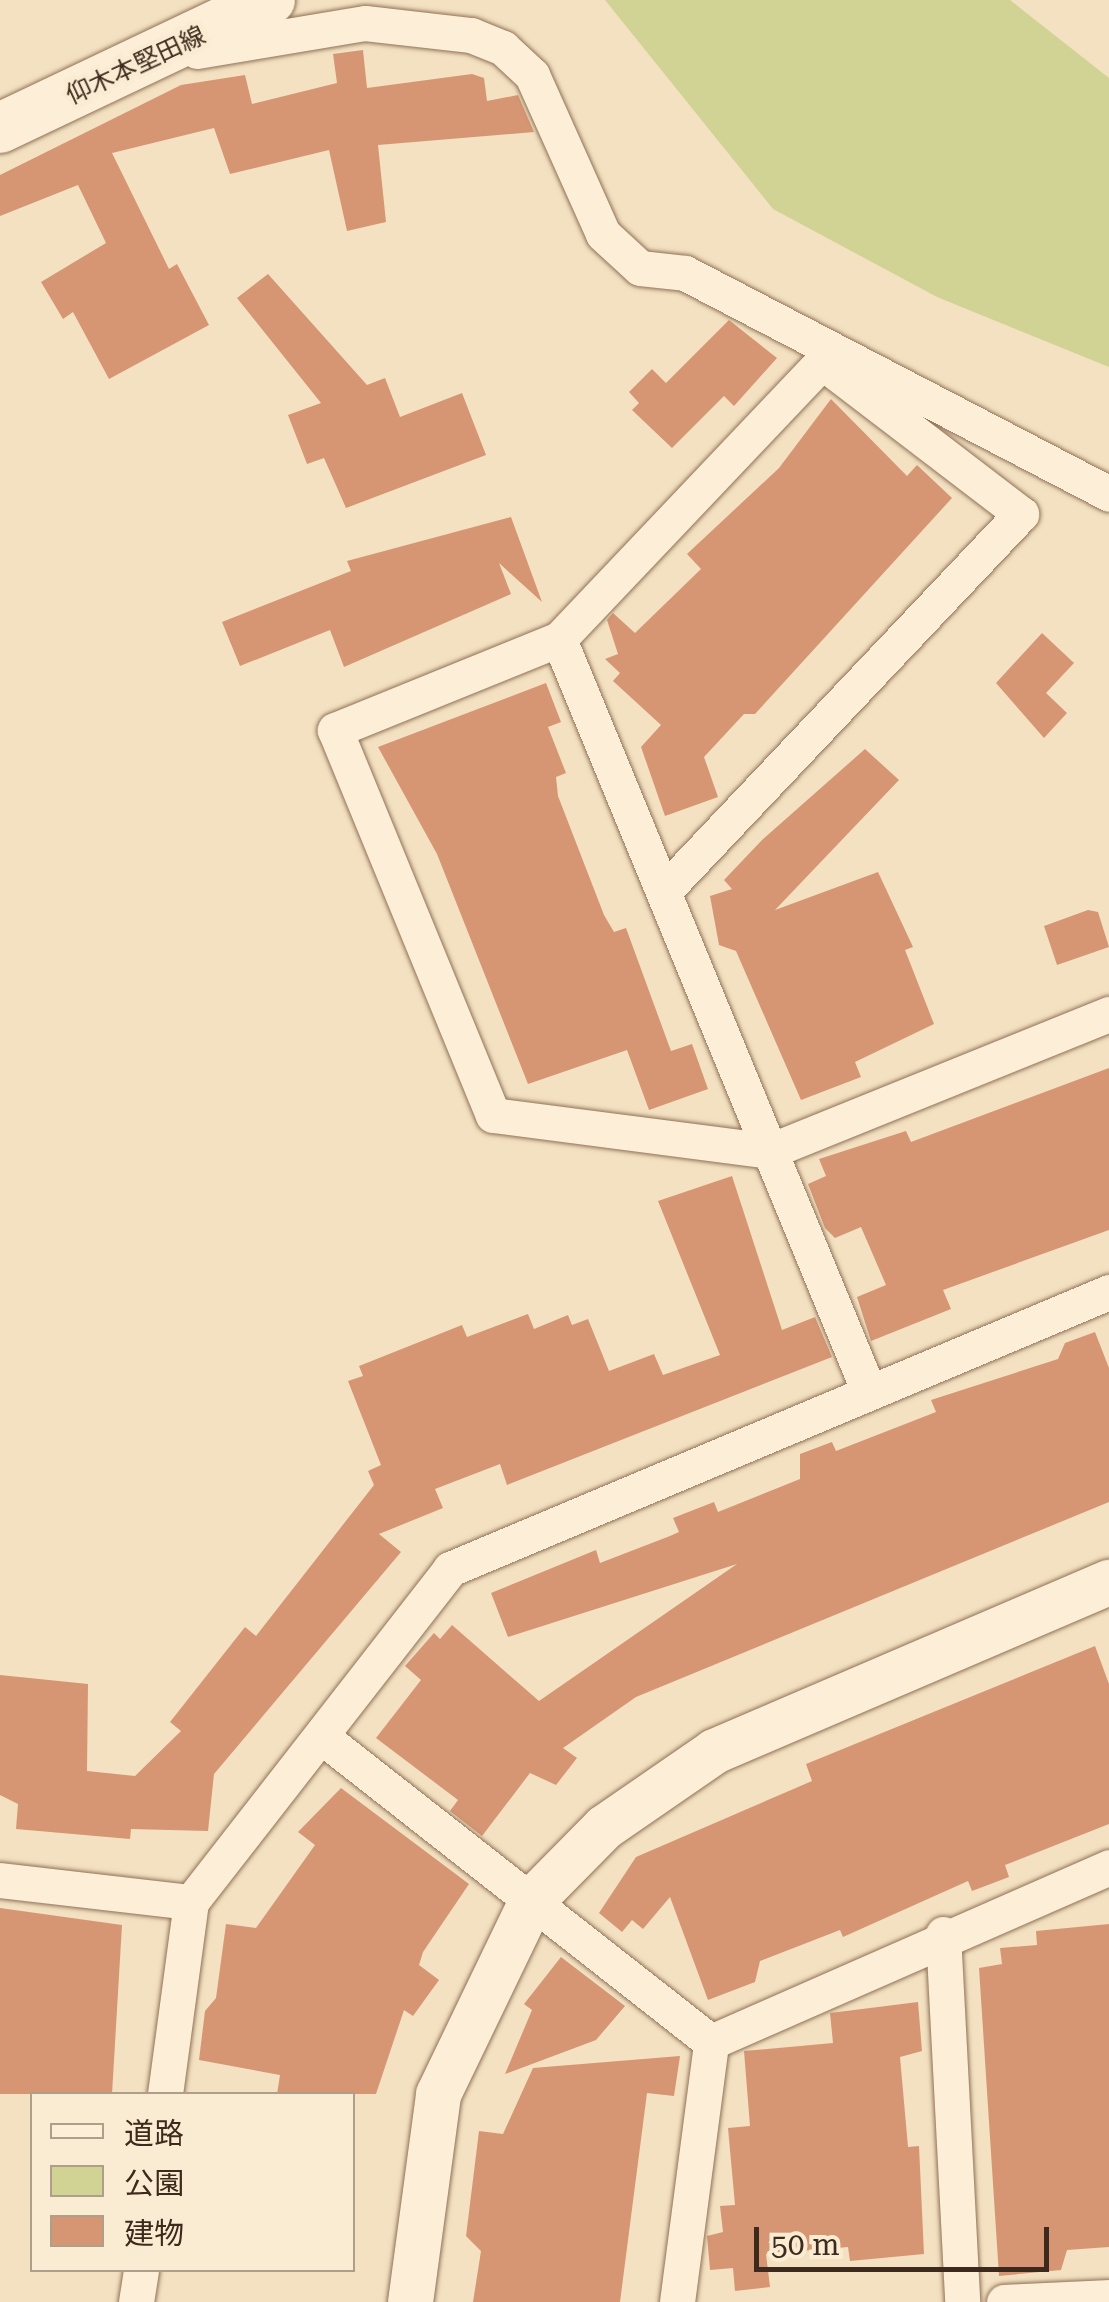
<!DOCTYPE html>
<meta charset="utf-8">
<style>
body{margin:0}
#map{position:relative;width:1109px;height:2302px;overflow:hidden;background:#f3e1c2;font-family:"Roboto Serif","Noto Sans JP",serif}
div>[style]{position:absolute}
.green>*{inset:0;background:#d0d394}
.building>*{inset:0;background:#d69673}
.roads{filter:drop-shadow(0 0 2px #907156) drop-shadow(0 0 2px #907156)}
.minor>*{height:35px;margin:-17.5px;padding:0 17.5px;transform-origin:17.5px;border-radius:17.5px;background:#fdefd7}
.tertiary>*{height:45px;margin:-22.5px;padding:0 22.5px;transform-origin:22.5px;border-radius:22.5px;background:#fdefd7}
.secondary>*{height:50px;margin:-25px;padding:0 25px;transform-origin:25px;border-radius:25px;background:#fdefd7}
span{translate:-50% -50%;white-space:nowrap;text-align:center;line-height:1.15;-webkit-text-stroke:9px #faecd3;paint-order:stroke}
.street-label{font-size:25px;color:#3e2a1c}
.legend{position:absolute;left:30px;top:2092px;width:325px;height:180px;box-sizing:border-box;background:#faecd3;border:2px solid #af9e8a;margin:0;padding:12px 18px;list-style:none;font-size:30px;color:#3e2a1c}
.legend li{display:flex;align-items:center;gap:20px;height:50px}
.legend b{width:50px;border:2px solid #af9e8a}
.scale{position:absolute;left:754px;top:2227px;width:295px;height:45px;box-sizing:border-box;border:5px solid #3e2a1c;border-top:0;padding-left:12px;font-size:30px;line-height:35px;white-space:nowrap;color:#3e2a1c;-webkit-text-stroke:8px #faecd3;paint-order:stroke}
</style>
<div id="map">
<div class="green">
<i style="clip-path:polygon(605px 0,1010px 0,1109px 78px,1109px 367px,937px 297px,773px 209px)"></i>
</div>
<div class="building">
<i style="clip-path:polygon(363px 50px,367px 88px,472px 74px,484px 78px,487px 101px,518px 95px,534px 132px,378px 145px,386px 222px,347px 231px,329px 150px,230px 174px,214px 128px,112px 153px,169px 269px,177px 264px,209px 325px,109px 379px,73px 312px,63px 319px,41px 282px,106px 243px,78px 185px,0 216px,0 175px,181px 85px,245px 75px,252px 104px,337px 83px,333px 54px)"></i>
<i style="clip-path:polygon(268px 274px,367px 385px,385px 378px,400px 417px,462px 393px,486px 455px,346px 508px,324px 458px,307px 464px,288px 415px,321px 403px,237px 298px)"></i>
<i style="clip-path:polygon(729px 320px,777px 358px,734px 406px,724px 396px,672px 448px,632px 410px,639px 403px,629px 392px,652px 369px,666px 383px)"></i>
<i style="clip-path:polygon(831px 399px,907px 476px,917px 465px,952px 498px,755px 714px,744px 714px,704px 757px,718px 797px,665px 816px,641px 747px,661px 725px,613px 681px,620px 673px,605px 659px,618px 654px,607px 620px,613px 613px,635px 633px,701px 569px,687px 554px,779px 468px)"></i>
<i style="clip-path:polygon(511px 517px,542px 602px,499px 563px,511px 594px,344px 667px,330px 630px,240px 666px,222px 622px,351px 571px,347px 561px)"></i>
<i style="clip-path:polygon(1042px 633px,1074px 663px,1046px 693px,1067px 713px,1044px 738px,996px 683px)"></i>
<i style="clip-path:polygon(546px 683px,561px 722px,548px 727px,566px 773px,556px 777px,558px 796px,604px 915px,614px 932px,626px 928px,671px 1051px,692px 1044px,708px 1089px,649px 1110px,627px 1050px,528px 1084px,437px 854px,378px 747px)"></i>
<i style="clip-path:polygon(865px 749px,899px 780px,775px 910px,878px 872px,913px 947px,905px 950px,934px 1024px,855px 1062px,861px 1077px,801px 1100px,736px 951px,719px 945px,710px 896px,732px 889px,724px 880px,762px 840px)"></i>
<i style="clip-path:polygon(1088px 910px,1098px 912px,1109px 947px,1057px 965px,1044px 926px)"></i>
<i style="clip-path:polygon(1109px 1068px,1109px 1230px,943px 1290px,951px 1309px,871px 1341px,857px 1297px,886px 1285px,861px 1227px,835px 1238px,825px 1228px,808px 1184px,826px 1176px,819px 1159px,906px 1131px,911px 1142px)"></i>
<i style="clip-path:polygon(732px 1176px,782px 1330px,815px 1317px,832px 1357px,507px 1485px,500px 1464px,435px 1489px,443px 1508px,379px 1534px,401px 1552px,214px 1774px,208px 1831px,131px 1829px,130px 1839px,16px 1829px,18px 1804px,0 1795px,0 1675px,88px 1684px,87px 1771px,135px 1776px,181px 1731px,170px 1722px,245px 1627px,256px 1636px,374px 1485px,368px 1471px,381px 1465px,348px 1381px,363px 1376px,359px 1366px,462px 1325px,467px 1337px,528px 1314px,534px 1329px,568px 1315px,572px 1325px,588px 1319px,609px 1371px,654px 1354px,663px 1375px,720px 1355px,658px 1201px)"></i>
<i style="clip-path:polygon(1095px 1332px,1109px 1368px,1109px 1502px,636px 1697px,563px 1748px,577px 1758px,556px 1785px,530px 1773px,482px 1836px,450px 1811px,458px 1800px,376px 1738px,421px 1680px,405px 1666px,434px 1633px,440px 1639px,452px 1625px,539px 1701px,737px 1564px,508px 1637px,491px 1593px,596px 1550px,600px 1563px,670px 1536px,679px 1532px,673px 1518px,714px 1502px,718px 1512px,800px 1479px,800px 1454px,832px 1442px,836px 1451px,936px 1412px,931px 1400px,1058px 1359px,1065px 1343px)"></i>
<i style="clip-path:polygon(1095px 1646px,1109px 1684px,1109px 1824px,1005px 1865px,1009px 1877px,972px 1891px,968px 1881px,843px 1937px,840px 1930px,760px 1961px,755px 1982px,708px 2000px,670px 1897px,643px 1929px,632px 1920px,622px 1932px,599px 1913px,636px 1857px,812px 1781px,806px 1764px)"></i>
<i style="clip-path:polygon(341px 1788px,469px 1884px,423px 1952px,419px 1965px,439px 1980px,413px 2016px,404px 2010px,376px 2094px,277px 2094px,280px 2075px,199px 2060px,205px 2011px,216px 1998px,226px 1924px,256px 1928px,315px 1845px,298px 1832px)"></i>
<i style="clip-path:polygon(0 1908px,122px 1925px,112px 2094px,0 2094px)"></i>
<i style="clip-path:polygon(1109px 1924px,1109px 2247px,1067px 2250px,1061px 2270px,999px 2276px,979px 1968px,1002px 1964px,1000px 1948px,1037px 1945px,1036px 1931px)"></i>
<i style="clip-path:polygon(561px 1957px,625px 2006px,596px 2040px,505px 2074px,532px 2010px,524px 2004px)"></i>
<i style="clip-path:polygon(918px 2002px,922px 2051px,900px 2057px,908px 2147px,919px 2146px,924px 2254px,850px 2261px,848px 2247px,766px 2254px,770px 2287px,735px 2291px,733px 2268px,710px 2270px,707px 2236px,723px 2232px,720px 2206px,735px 2205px,728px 2128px,750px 2126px,744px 2051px,833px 2043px,830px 2013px)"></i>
<i style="clip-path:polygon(680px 2056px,674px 2096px,647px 2093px,620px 2302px,473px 2302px,481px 2251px,466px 2236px,479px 2131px,503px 2134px,533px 2068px)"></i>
</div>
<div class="roads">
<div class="minor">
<i style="left:197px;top:51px;width:170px;rotate:-9.5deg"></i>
<i style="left:365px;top:23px;width:107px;rotate:6.5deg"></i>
<i style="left:471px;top:35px;width:35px;rotate:22deg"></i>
<i style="left:503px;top:48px;width:40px;rotate:43deg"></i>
<i style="left:532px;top:75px;width:174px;rotate:65.9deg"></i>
<i style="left:603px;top:234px;width:50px;rotate:42.6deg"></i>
<i style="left:640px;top:268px;width:45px;rotate:6.3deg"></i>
<i style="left:685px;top:273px;width:478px;rotate:27.5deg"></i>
<i style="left:559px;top:639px;width:814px;rotate:67.62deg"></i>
<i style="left:665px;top:890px;width:518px;rotate:-46.57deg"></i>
<i style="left:1021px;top:514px;width:250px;rotate:-142.6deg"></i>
<i style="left:822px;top:362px;width:382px;rotate:133.5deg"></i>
<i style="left:559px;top:639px;width:242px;rotate:157.9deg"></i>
<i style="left:335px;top:730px;width:416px;rotate:67.7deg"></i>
<i style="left:493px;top:1115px;width:279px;rotate:7.4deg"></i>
<i style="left:770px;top:1151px;width:366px;rotate:-22deg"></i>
<i style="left:322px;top:1737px;width:494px;rotate:38.1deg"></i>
<i style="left:0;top:1880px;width:192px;rotate:6.6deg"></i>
<i style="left:943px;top:1934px;width:368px;rotate:87deg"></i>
<i style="left:711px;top:2042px;width:435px;rotate:-23.7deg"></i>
<i style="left:165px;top:2094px;width:194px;rotate:-82.3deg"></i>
<i style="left:191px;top:1902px;width:422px;rotate:-52.1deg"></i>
<i style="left:450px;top:1569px;width:715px;rotate:-22.8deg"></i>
<i style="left:136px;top:2302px;width:32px;rotate:-81deg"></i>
<i style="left:677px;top:2302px;width:262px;rotate:-82.5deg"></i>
<i style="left:1004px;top:2302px;width:105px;rotate:-2.7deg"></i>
</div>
<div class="tertiary">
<i style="left:410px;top:2302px;width:210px;rotate:-82.3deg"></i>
<i style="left:438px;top:2094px;width:214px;rotate:-64.3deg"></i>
<i style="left:531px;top:1901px;width:104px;rotate:-45.4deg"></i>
<i style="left:604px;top:1827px;width:134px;rotate:-34.6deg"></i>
<i style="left:714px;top:1751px;width:430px;rotate:-23.2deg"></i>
</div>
<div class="secondary">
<i style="left:0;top:128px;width:299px;rotate:-25.4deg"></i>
</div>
</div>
<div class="street-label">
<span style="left:136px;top:66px;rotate:-25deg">仰木本堅田線</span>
</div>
<ul class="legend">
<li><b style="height:12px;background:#fdefd7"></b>道路</li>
<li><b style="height:28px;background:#d0d394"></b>公園</li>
<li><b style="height:28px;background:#d69673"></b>建物</li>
</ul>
<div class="scale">50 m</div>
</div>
